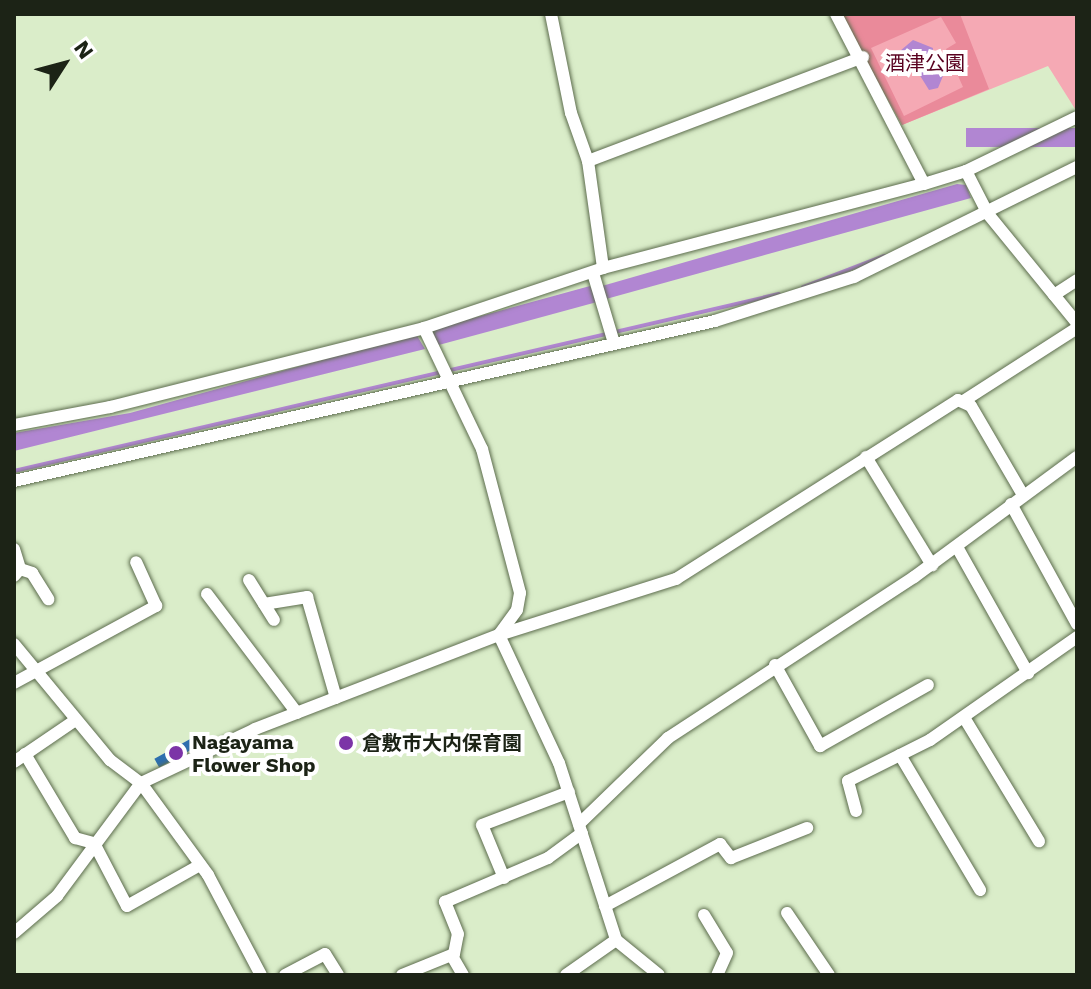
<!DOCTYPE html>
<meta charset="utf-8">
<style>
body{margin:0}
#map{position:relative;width:1091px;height:989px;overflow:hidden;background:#daedc9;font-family:"Work Sans","Noto Sans JP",sans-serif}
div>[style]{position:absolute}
.green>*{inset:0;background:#f5a9b4}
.forest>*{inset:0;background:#ea8a9a}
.water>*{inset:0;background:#b186d2;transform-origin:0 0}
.stream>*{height:4px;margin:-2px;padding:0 2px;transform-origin:2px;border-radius:2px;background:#b186d2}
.building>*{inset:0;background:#2e6fae;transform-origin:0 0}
.roads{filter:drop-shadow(0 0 2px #5d6d4e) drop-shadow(0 0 2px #5d6d4e)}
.street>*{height:12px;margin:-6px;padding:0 6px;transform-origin:6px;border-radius:6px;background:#fff}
.dots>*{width:22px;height:22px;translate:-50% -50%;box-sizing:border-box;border:4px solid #fff;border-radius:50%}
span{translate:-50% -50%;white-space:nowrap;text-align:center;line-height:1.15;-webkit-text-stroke:8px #fff;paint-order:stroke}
.park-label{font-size:20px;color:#59001f}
.poi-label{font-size:20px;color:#1c2316;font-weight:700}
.left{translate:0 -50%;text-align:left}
.frame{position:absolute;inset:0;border:16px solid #1c2316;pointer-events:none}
.north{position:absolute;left:24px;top:24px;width:80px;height:80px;-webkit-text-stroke:6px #fff;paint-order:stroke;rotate:54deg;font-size:22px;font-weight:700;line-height:32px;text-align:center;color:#1c2316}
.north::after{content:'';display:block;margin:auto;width:28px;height:36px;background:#1c2316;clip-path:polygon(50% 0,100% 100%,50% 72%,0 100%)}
</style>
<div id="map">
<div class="green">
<i style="clip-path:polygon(840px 14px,1077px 14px,1077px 112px,1048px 66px,902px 125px)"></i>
</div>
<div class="forest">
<i style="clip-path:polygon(evenodd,840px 14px,960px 14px,989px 89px,902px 125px,840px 14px,941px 17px,956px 43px,946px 49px,963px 87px,904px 116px,871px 48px,941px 17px)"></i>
</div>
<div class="water">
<i style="clip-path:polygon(913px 40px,933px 48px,931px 65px,943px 76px,938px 88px,929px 90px,919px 74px,902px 68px,900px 51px)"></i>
<i style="left:1077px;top:128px;width:19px;height:111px;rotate:90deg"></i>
<i style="clip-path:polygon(957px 184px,966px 185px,971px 198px,606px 299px,602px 286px)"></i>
<i style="clip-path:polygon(590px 286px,597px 302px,435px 346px,431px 336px,433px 329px)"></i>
<i style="clip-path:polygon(416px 334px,425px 349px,14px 451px,14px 433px,130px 413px)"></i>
</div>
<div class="stream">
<i style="left:803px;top:287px;width:87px;rotate:-20.9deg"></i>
<i style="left:14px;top:471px;width:785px;rotate:-13.03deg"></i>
</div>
<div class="building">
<i style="left:192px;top:738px;width:10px;height:43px;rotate:61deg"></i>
</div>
<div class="roads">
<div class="street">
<i style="left:551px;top:14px;width:101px;rotate:78.6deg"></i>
<i style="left:571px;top:113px;width:51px;rotate:70.5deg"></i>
<i style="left:588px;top:161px;width:108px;rotate:82deg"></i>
<i style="left:836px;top:14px;width:191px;rotate:62.6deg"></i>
<i style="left:588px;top:161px;width:294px;rotate:-20.7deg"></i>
<i style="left:966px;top:171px;width:48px;rotate:62.9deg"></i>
<i style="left:988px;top:214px;width:141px;rotate:50.8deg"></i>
<i style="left:593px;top:273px;width:73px;rotate:73.3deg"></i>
<i style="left:1054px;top:295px;width:27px;rotate:-33deg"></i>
<i style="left:424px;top:328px;width:134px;rotate:64.4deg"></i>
<i style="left:482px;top:449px;width:149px;rotate:75.2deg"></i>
<i style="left:520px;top:593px;width:17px;rotate:100deg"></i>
<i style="left:517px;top:610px;width:31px;rotate:126deg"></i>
<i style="left:965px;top:400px;width:133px;rotate:-32.7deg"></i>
<i style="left:14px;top:425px;width:98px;rotate:-10.6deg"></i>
<i style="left:110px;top:407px;width:324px;rotate:-14.1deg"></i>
<i style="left:424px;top:328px;width:189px;rotate:-18.5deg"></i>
<i style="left:603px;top:268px;width:332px;rotate:-14.7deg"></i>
<i style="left:924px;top:184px;width:44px;rotate:-17.2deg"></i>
<i style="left:966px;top:171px;width:123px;rotate:-25.9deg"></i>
<i style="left:866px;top:457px;width:127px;rotate:58.6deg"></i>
<i style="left:14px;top:481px;width:719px;rotate:-12.86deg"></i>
<i style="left:715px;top:321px;width:146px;rotate:-17.6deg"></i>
<i style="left:854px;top:277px;width:249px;rotate:-26.3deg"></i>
<i style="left:1011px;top:504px;width:137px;rotate:61.2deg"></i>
<i style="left:957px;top:547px;width:145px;rotate:60.6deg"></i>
<i style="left:14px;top:549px;width:21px;rotate:73deg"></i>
<i style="left:20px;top:569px;width:9px;rotate:131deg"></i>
<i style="left:20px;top:569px;width:13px;rotate:18deg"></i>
<i style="left:32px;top:573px;width:31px;rotate:58deg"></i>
<i style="left:249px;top:580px;width:47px;rotate:58deg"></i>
<i style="left:207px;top:594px;width:149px;rotate:52.9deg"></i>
<i style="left:264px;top:604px;width:44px;rotate:-9.2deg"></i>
<i style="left:307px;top:597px;width:105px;rotate:74deg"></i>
<i style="left:499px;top:635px;width:141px;rotate:64.9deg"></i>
<i style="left:559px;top:763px;width:186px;rotate:72.1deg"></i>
<i style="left:616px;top:940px;width:55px;rotate:39.1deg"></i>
<i style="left:14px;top:644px;width:151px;rotate:50.4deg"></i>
<i style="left:110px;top:760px;width:39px;rotate:37deg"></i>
<i style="left:141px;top:783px;width:114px;rotate:53.9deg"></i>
<i style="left:208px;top:875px;width:113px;rotate:62.1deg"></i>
<i style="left:775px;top:665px;width:93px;rotate:60.9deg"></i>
<i style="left:820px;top:746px;width:124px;rotate:-29.5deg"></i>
<i style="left:14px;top:683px;width:162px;rotate:-28.5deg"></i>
<i style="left:156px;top:606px;width:48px;rotate:-114.4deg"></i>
<i style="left:965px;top:719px;width:143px;rotate:58.8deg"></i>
<i style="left:25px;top:754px;width:98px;rotate:59.2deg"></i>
<i style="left:75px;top:838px;width:20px;rotate:15deg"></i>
<i style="left:94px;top:843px;width:71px;rotate:62.4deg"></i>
<i style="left:127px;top:906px;width:84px;rotate:-29.3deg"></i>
<i style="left:900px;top:755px;width:157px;rotate:59.3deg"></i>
<i style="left:14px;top:762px;width:73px;rotate:-34.3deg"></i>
<i style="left:856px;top:811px;width:31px;rotate:-105deg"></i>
<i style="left:848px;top:781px;width:92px;rotate:-26.6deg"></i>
<i style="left:930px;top:740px;width:179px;rotate:-35deg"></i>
<i style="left:579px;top:824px;width:124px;rotate:-44deg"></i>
<i style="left:668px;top:738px;width:294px;rotate:-33.2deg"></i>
<i style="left:914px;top:577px;width:202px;rotate:-36.4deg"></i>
<i style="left:504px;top:878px;width:57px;rotate:-112.5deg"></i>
<i style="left:482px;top:825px;width:93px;rotate:-20.8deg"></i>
<i style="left:605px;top:906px;width:131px;rotate:-28.3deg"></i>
<i style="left:720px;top:844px;width:18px;rotate:52deg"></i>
<i style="left:731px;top:858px;width:82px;rotate:-21.5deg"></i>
<i style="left:787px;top:913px;width:75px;rotate:55.9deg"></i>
<i style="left:704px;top:915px;width:44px;rotate:58.8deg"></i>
<i style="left:727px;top:953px;width:24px;rotate:114deg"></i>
<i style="left:14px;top:933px;width:57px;rotate:-40.7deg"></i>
<i style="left:57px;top:896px;width:141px;rotate:-53.4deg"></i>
<i style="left:141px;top:783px;width:126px;rotate:-25.3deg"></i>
<i style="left:255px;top:729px;width:261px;rotate:-21.1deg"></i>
<i style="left:499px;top:635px;width:186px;rotate:-17.6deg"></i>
<i style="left:676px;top:579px;width:334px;rotate:-32.4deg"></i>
<i style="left:958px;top:400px;width:14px;rotate:25deg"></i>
<i style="left:971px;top:406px;width:103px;rotate:59.7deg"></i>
<i style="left:452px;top:956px;width:22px;rotate:60deg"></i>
<i style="left:285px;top:975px;width:45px;rotate:-27.7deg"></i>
<i style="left:325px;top:954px;width:25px;rotate:58deg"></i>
<i style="left:402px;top:975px;width:56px;rotate:-22deg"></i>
<i style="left:454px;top:954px;width:20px;rotate:-79deg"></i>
<i style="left:458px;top:934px;width:35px;rotate:-112deg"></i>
<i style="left:445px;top:902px;width:112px;rotate:-23.1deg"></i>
<i style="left:548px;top:858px;width:42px;rotate:-36.3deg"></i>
<i style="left:566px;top:975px;width:61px;rotate:-35deg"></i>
</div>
</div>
<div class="dots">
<i style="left:346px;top:743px;background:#7c34a7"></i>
<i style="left:176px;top:753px;background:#7c34a7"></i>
</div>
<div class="park-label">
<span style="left:925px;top:63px">酒津公園</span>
</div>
<div class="poi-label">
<span class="left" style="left:192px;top:754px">Nagayama<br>Flower Shop</span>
<span class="left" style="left:362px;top:743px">倉敷市大内保育園</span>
</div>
<div class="frame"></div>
<div class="north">N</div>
</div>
